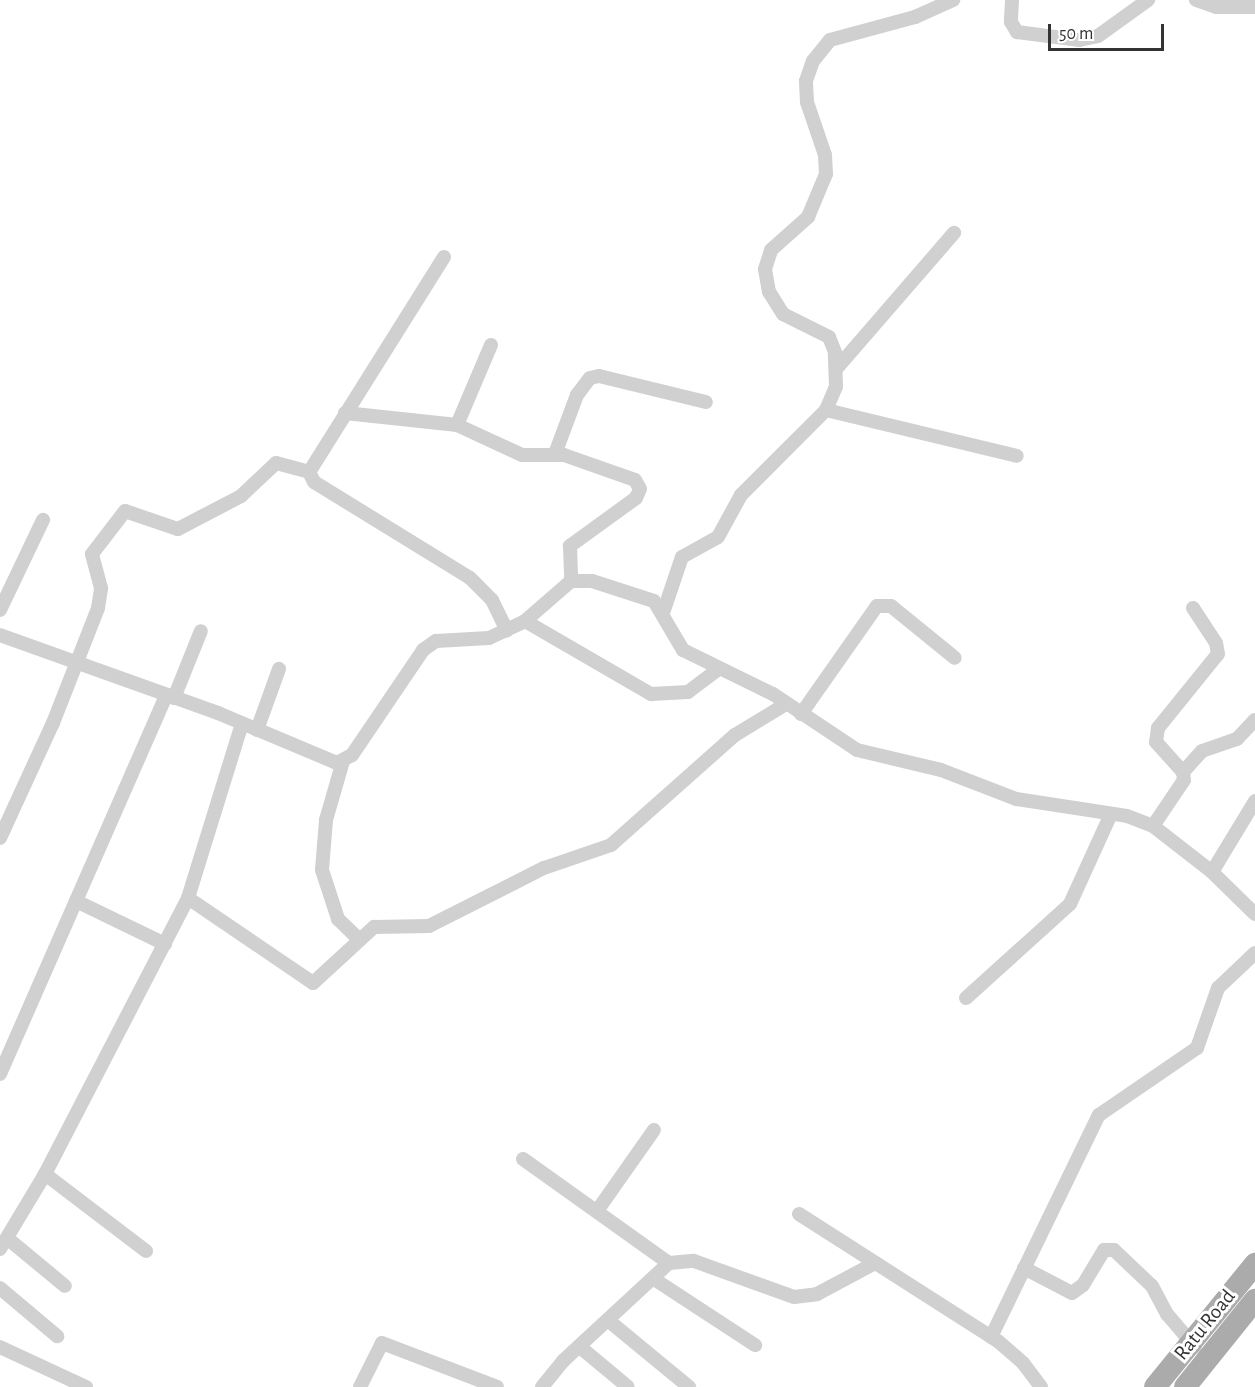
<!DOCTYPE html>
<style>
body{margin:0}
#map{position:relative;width:1255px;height:1387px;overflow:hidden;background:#fff;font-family:"Alegreya Sans",sans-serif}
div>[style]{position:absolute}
.minor>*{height:14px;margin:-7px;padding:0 7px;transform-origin:7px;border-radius:7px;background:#d0d0d0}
.primary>*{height:22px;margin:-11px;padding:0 11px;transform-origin:11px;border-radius:11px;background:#ababab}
span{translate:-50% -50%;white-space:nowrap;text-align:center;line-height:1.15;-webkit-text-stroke:6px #fff;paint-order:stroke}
.street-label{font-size:21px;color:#333}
.scale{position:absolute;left:1048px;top:24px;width:116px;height:27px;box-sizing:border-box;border:3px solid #333;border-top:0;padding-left:8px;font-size:18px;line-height:21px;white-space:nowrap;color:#333;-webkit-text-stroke:4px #fff;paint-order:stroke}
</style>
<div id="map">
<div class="minor">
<i style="left:1012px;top:0;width:22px;rotate:93deg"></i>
<i style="left:1011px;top:22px;width:12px;rotate:59deg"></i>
<i style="left:1017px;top:32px;width:63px;rotate:7.4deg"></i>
<i style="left:1079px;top:40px;width:19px;rotate:-12deg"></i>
<i style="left:1098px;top:36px;width:62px;rotate:-35.8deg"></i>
<i style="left:1196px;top:0;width:21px;rotate:19deg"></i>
<i style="left:1216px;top:7px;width:39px"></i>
<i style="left:444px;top:257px;width:254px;rotate:122.1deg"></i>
<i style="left:309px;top:472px;width:11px;rotate:63deg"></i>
<i style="left:314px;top:482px;width:183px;rotate:31.6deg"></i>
<i style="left:470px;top:578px;width:31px;rotate:45deg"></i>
<i style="left:492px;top:600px;width:34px;rotate:64deg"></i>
<i style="left:837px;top:368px;width:179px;rotate:-49.1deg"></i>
<i style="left:826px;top:410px;width:196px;rotate:13.5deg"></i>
<i style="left:345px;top:413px;width:113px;rotate:6.1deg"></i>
<i style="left:457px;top:425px;width:72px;rotate:24.8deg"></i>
<i style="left:522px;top:455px;width:42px"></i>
<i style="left:564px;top:455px;width:75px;rotate:19.4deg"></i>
<i style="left:635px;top:480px;width:10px;rotate:61deg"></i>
<i style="left:640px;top:489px;width:10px;rotate:114deg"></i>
<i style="left:636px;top:498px;width:82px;rotate:144deg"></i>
<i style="left:570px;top:546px;width:35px;rotate:88deg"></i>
<i style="left:457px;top:425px;width:87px;rotate:-67deg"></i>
<i style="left:555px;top:454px;width:63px;rotate:-69.6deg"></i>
<i style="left:577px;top:395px;width:21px;rotate:-53deg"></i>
<i style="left:590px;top:378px;width:9px;rotate:-13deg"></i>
<i style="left:599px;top:376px;width:110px;rotate:13.7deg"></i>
<i style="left:0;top:610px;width:100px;rotate:-64.5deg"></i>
<i style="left:663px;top:613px;width:59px;rotate:-71.3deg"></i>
<i style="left:682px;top:557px;width:41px;rotate:-29.1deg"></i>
<i style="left:718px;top:537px;width:48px;rotate:-61.3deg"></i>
<i style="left:741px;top:495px;width:120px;rotate:-45deg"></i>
<i style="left:826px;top:410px;width:25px;rotate:-67deg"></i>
<i style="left:836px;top:387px;width:35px;rotate:-92deg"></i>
<i style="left:835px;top:352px;width:16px;rotate:-112deg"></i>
<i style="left:829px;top:337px;width:51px;rotate:-153.4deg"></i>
<i style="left:783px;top:314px;width:26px;rotate:-122deg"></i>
<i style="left:769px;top:292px;width:23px;rotate:-100deg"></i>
<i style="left:765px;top:269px;width:20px;rotate:-72deg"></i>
<i style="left:771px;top:250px;width:50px;rotate:-41.7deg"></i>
<i style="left:808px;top:217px;width:47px;rotate:-67.3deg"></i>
<i style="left:826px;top:174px;width:19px;rotate:-93deg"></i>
<i style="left:825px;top:155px;width:56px;rotate:-108.8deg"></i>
<i style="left:807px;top:102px;width:21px;rotate:-93deg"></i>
<i style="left:806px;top:81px;width:21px;rotate:-71deg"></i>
<i style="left:813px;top:61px;width:27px;rotate:-51deg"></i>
<i style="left:830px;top:40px;width:88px;rotate:-15.1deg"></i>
<i style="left:915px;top:17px;width:42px;rotate:-24.1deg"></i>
<i style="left:525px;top:621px;width:146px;rotate:30.1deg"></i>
<i style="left:651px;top:694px;width:37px;rotate:-3deg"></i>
<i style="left:688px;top:692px;width:38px;rotate:-37deg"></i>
<i style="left:0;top:635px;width:232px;rotate:19.7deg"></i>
<i style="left:218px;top:713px;width:129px;rotate:22.8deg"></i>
<i style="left:337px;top:763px;width:17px;rotate:-28deg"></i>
<i style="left:352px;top:755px;width:127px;rotate:-55.9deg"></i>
<i style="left:423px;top:650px;width:16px;rotate:-35deg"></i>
<i style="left:436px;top:641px;width:53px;rotate:-3.2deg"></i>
<i style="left:489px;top:638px;width:40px;rotate:-25deg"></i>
<i style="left:525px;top:621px;width:61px;rotate:-41deg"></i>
<i style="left:571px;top:581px;width:21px"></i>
<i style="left:592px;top:581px;width:65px;rotate:17.9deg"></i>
<i style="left:654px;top:601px;width:57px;rotate:59.4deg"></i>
<i style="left:683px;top:650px;width:100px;rotate:26.1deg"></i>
<i style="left:773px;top:694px;width:101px;rotate:33.7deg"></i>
<i style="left:857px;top:750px;width:86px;rotate:13.4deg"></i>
<i style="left:941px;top:770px;width:80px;rotate:21.1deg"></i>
<i style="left:1016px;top:799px;width:112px;rotate:8.7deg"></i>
<i style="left:1127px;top:816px;width:28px;rotate:21deg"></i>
<i style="left:1153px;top:826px;width:75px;rotate:37.9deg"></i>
<i style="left:1212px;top:872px;width:60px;rotate:44.3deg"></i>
<i style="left:174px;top:698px;width:72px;rotate:-68.1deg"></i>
<i style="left:801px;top:714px;width:132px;rotate:-54.9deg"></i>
<i style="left:877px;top:606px;width:14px"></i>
<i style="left:891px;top:606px;width:82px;rotate:39.1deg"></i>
<i style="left:257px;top:730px;width:65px;rotate:-70.2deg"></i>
<i style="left:343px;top:761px;width:61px;rotate:106.1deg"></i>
<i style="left:326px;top:820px;width:50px;rotate:94.6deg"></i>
<i style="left:322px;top:870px;width:52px;rotate:71.9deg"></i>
<i style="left:338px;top:919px;width:30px;rotate:44deg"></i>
<i style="left:1183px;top:772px;width:28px;rotate:-48deg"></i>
<i style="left:1202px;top:751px;width:37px;rotate:-19deg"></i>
<i style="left:1237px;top:739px;width:26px;rotate:-47deg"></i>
<i style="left:1153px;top:826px;width:55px;rotate:-56deg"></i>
<i style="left:1184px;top:780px;width:8px;rotate:-97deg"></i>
<i style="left:1183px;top:772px;width:40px;rotate:-132deg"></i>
<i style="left:1156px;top:742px;width:14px;rotate:-82deg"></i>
<i style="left:1158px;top:728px;width:95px;rotate:-51deg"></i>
<i style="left:1218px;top:654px;width:11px;rotate:-100deg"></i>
<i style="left:1216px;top:643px;width:42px;rotate:-123.3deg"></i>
<i style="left:0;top:838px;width:127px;rotate:-65.3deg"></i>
<i style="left:53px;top:723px;width:123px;rotate:-68.6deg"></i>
<i style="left:98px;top:608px;width:20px;rotate:-81deg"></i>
<i style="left:101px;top:588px;width:35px;rotate:-105deg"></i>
<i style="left:92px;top:554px;width:54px;rotate:-52.5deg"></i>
<i style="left:125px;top:511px;width:56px;rotate:18.8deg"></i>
<i style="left:178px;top:529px;width:71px;rotate:-27.6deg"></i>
<i style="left:241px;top:496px;width:48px;rotate:-43.3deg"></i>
<i style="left:276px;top:463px;width:34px;rotate:15deg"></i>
<i style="left:1212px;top:872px;width:83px;rotate:-58.8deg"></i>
<i style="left:188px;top:898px;width:151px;rotate:34.2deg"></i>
<i style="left:313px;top:983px;width:83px;rotate:-42.6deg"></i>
<i style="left:374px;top:927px;width:55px;rotate:-1deg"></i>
<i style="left:429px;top:926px;width:129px;rotate:-26.8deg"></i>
<i style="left:544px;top:868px;width:71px;rotate:-18.9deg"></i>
<i style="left:611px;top:845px;width:166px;rotate:-41.6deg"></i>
<i style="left:735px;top:735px;width:60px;rotate:-31.3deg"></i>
<i style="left:76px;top:901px;width:99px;rotate:25.8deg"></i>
<i style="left:966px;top:998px;width:140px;rotate:-42.1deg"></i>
<i style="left:1070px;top:904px;width:99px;rotate:-65.5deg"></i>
<i style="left:0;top:1074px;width:414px;rotate:-66.3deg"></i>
<i style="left:523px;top:1159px;width:179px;rotate:35.5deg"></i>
<i style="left:45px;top:1174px;width:127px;rotate:37.3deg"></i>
<i style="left:597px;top:1211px;width:99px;rotate:-54.9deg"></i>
<i style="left:799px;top:1214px;width:237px;rotate:32.6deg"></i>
<i style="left:999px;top:1342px;width:32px;rotate:41deg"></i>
<i style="left:1023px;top:1363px;width:30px;rotate:53deg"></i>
<i style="left:7px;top:1238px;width:75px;rotate:39.6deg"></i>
<i style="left:0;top:1249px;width:87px;rotate:-59deg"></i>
<i style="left:45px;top:1174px;width:311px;rotate:-62.6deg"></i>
<i style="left:188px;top:898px;width:182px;rotate:-72.8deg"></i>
<i style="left:1024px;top:1268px;width:54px;rotate:27.5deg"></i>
<i style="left:1072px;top:1293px;width:14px;rotate:-36deg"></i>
<i style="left:1083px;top:1285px;width:41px;rotate:-59deg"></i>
<i style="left:1104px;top:1250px;width:10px"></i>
<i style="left:1114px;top:1250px;width:52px;rotate:43.5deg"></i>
<i style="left:1152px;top:1286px;width:32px;rotate:62deg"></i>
<i style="left:1167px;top:1314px;width:43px;rotate:49.7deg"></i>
<i style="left:654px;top:1279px;width:121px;rotate:33.2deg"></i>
<i style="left:0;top:1288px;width:75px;rotate:40.1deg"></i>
<i style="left:609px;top:1321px;width:104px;rotate:39.5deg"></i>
<i style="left:991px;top:1337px;width:247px;rotate:-64.1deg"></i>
<i style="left:1099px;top:1115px;width:119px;rotate:-34.4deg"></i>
<i style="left:1197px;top:1048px;width:64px;rotate:-70.7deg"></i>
<i style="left:1218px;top:988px;width:51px;rotate:-43.4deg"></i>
<i style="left:0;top:1347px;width:95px;rotate:24.9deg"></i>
<i style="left:580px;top:1347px;width:62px;rotate:39.8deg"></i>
<i style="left:360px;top:1387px;width:49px;rotate:-63.4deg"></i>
<i style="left:382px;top:1343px;width:123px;rotate:20.9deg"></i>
<i style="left:542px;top:1387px;width:33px;rotate:-51deg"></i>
<i style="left:563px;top:1361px;width:144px;rotate:-42.8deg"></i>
<i style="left:669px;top:1263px;width:25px;rotate:-5deg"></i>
<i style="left:694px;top:1261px;width:106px;rotate:19.8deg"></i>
<i style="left:794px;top:1297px;width:23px;rotate:-7deg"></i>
<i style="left:817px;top:1294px;width:66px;rotate:-28.1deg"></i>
</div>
<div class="primary">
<i style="left:1155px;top:1387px;width:159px;rotate:-50.9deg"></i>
<i style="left:1185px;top:1387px;width:112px;rotate:-51.2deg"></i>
</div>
<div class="street-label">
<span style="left:1205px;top:1325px;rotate:-51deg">Ratu Road</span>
</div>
<div class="scale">50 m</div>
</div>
